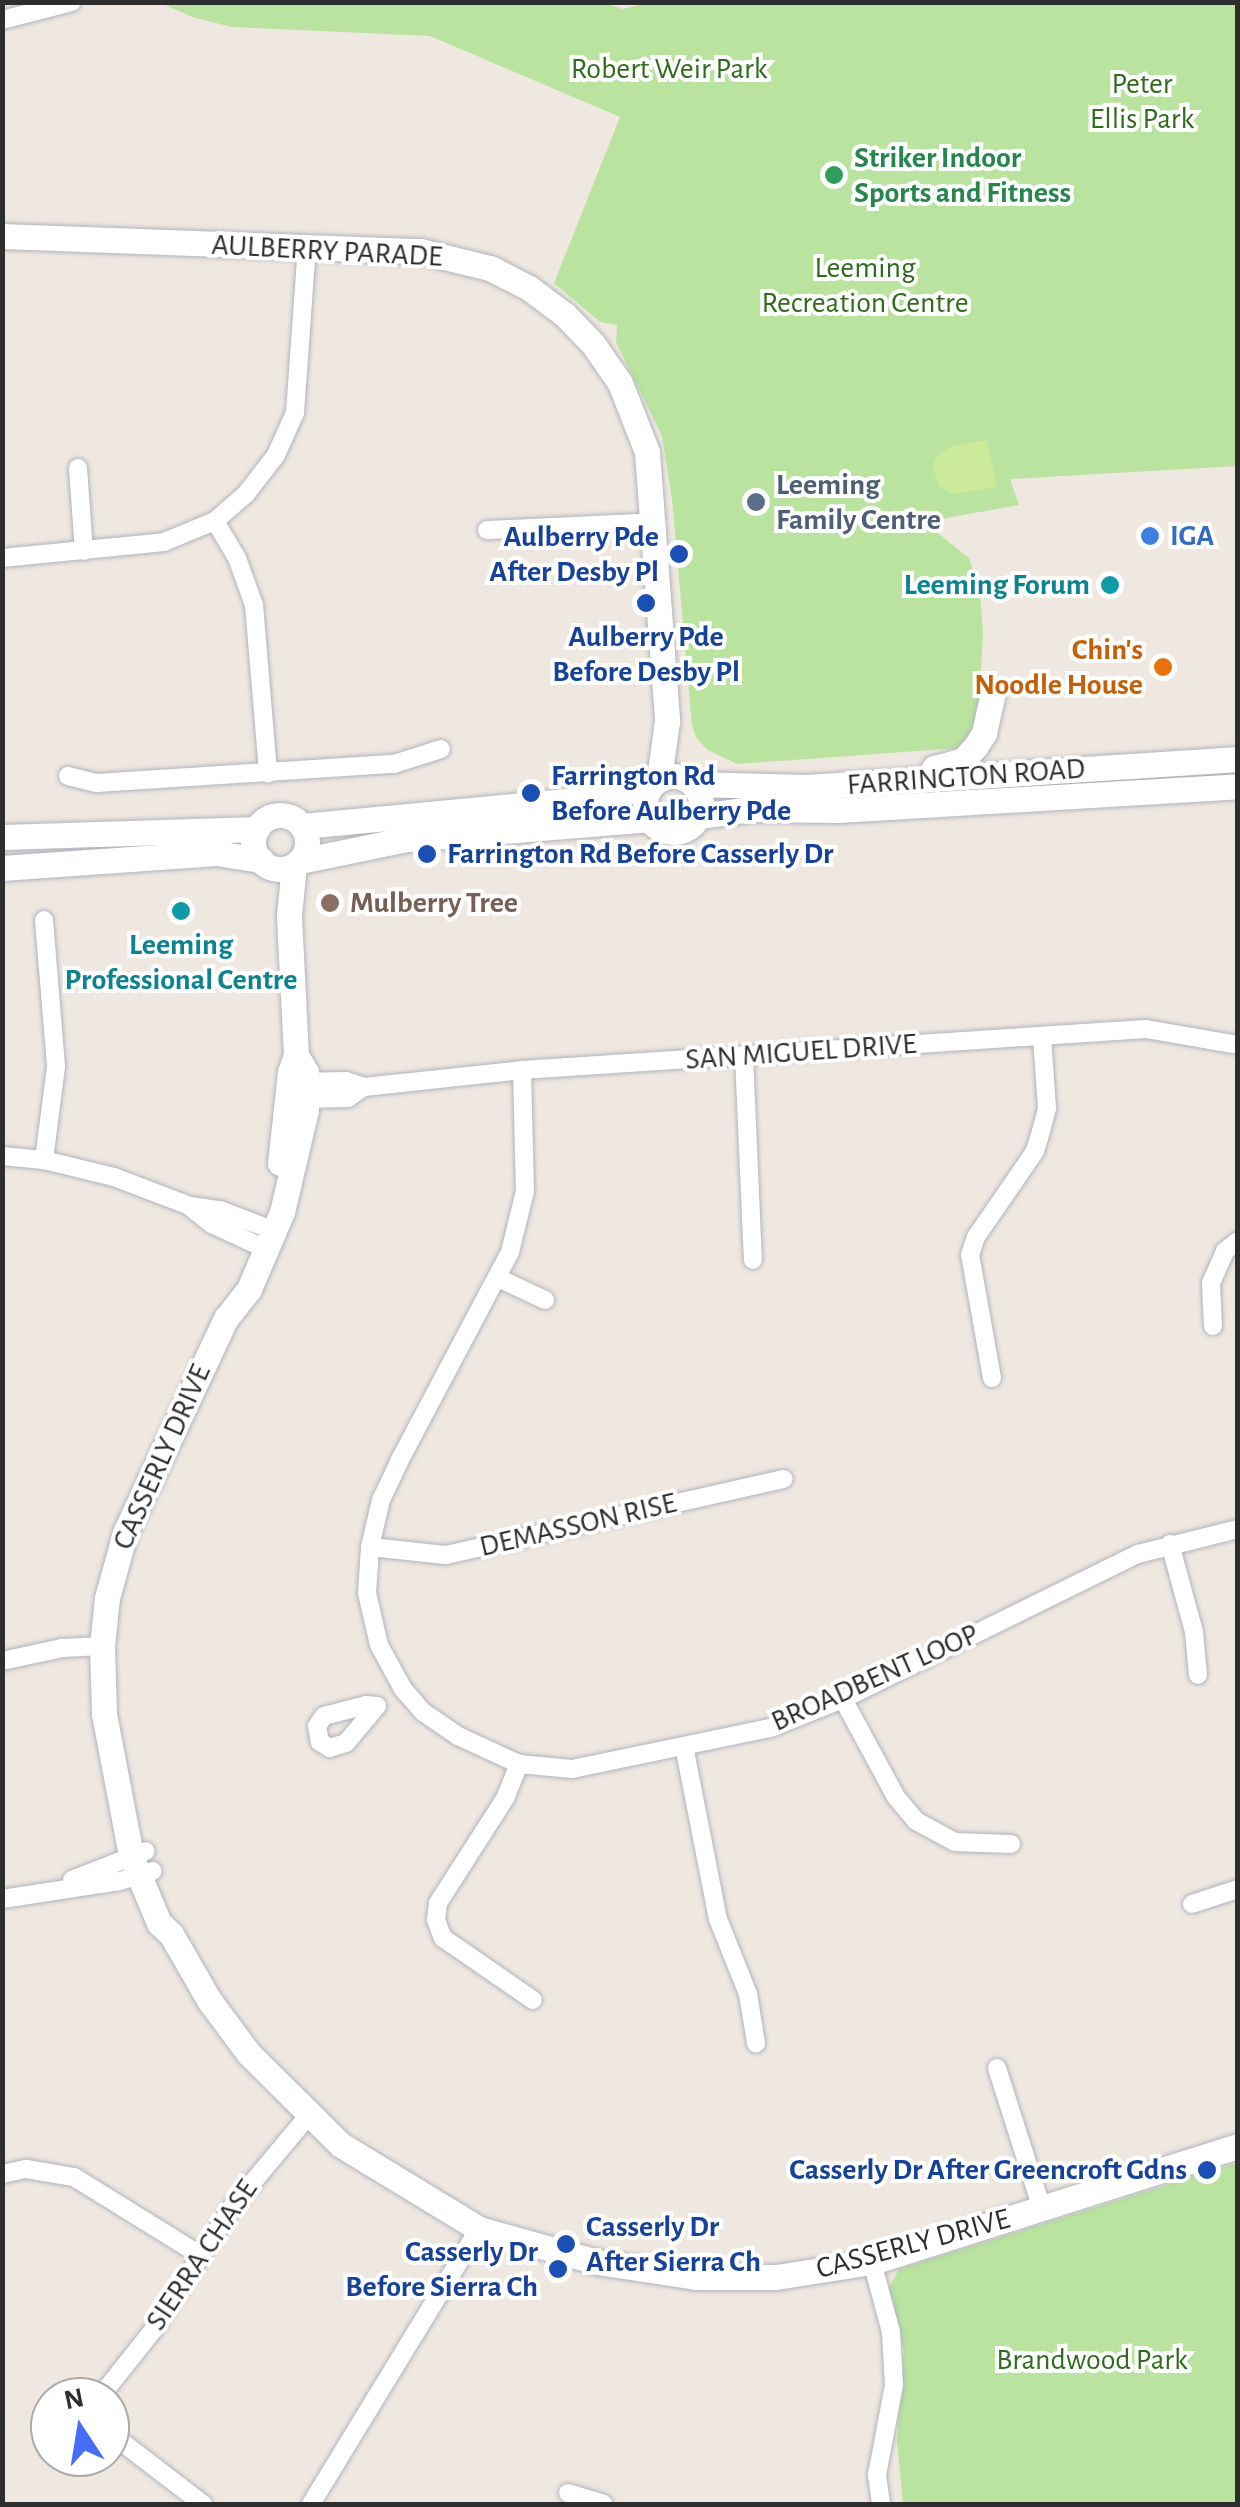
<!DOCTYPE html>
<style>
body{margin:0}
#map{position:relative;width:1240px;height:2507px;overflow:hidden;background:#efe8e1;font-family:"Alegreya Sans",sans-serif}
div>[style]{position:absolute}
.green>*{inset:0;background:#b9e39f}
.pitch>*{inset:0;background:#cbea9c}
.roads{filter:drop-shadow(0 0 2px #b1b4bd) drop-shadow(0 0 2px #b1b4bd)}
.street>*{height:18px;margin:-9px;padding:0 9px;transform-origin:9px;border-radius:9px;background:#fff}
.secondary>*{height:25px;margin:-12.5px;padding:0 12.5px;transform-origin:12.5px;border-radius:12.5px;background:#fff}
.secondary>.ring{margin:-12.5px;padding:0;box-sizing:content-box;background:none;border:25px solid #fff;border-radius:50%}
.dots>*{width:28px;height:28px;translate:-50% -50%;box-sizing:border-box;border:5px solid #fff;border-radius:50%}
span{translate:-50% -50%;white-space:nowrap;text-align:center;line-height:1.15;-webkit-text-stroke:8px #fff;paint-order:stroke}
.park-label{font-size:30px;color:#306c1d}
.leisure-label{font-size:30px;color:#27864d;font-weight:700}
.left{translate:0 -50%;text-align:left}
.street-label{font-size:30px;color:#2e2e2e}
.service-label{font-size:30px;color:#4e5e75;font-weight:700}
.shop-label{font-size:30px;color:#366cbe;font-weight:700}
.transit-label{font-size:30px;color:#164399;font-weight:700}
.right{translate:-100% -50%;text-align:right}
.culture-label{font-size:30px;color:#0d838f;font-weight:700}
.food-label{font-size:30px;color:#c56008;font-weight:700}
.education-label{font-size:30px;color:#785e54;font-weight:700}
.frame{position:absolute;inset:0;border:5px solid #2e2e2e;pointer-events:none}
.north{position:absolute;left:30px;top:2377px;width:100px;height:100px;box-sizing:border-box;background:#fff;border:2px solid #ababab;border-radius:50%;rotate:348deg;font-size:28px;font-weight:700;line-height:40px;text-align:center;color:#2e2e2e}
.north::after{content:'';display:block;margin:auto;width:35px;height:45px;background:#466df7;clip-path:polygon(50% 0,100% 100%,50% 72%,0 100%)}
</style>
<div id="map">
<div class="green">
<i style="clip-path:polygon(601px 2px,623px 9px,651px 2px,1237px 3px,1237px 466px,1010px 479px,1019px 505px,924px 522px,969px 558px,980px 592px,983px 633px,978px 729px,959px 748px,737px 764px,708px 750px,697px 739px,692px 726px,672px 499px,662px 436px,616px 342px,617px 325px,600px 322px,554px 283px,620px 117px,430px 36px,232px 27px,195px 18px,163px 4px)"></i>
<i style="clip-path:polygon(1237px 2163px,1237px 2504px,903px 2504px,897px 2441px,904px 2350px,889px 2288px,899px 2269px)"></i>
</div>
<div class="pitch">
<i style="clip-path:polygon(987px 440px,997px 487px,953px 494px,940px 487px,932px 467px,939px 453px,952px 446px)"></i>
</div>
<div class="roads">
<div class="street">
<i style="left:2px;top:20px;width:72px;rotate:-14.4deg"></i>
<i style="left:78px;top:468px;width:83px;rotate:85.9deg"></i>
<i style="left:215px;top:521px;width:43px;rotate:59.3deg"></i>
<i style="left:237px;top:558px;width:50px;rotate:70.1deg"></i>
<i style="left:254px;top:605px;width:169px;rotate:85.2deg"></i>
<i style="left:487px;top:530px;width:169px;rotate:-2.7deg"></i>
<i style="left:2px;top:558px;width:163px;rotate:-5.6deg"></i>
<i style="left:164px;top:542px;width:55px;rotate:-22.4deg"></i>
<i style="left:215px;top:521px;width:41px;rotate:-41.1deg"></i>
<i style="left:246px;top:494px;width:49px;rotate:-52.4deg"></i>
<i style="left:276px;top:455px;width:46px;rotate:-65.7deg"></i>
<i style="left:295px;top:413px;width:167px;rotate:-85.9deg"></i>
<i style="left:68px;top:776px;width:30px;rotate:14deg"></i>
<i style="left:97px;top:783px;width:298px;rotate:-3.7deg"></i>
<i style="left:394px;top:764px;width:49px;rotate:-17.7deg"></i>
<i style="left:44px;top:920px;width:147px;rotate:85.3deg"></i>
<i style="left:56px;top:1067px;width:94px;rotate:97.4deg"></i>
<i style="left:744px;top:1056px;width:204px;rotate:87.5deg"></i>
<i style="left:522px;top:1070px;width:121px;rotate:88.6deg"></i>
<i style="left:525px;top:1191px;width:63px;rotate:103.8deg"></i>
<i style="left:510px;top:1252px;width:238px;rotate:117.9deg"></i>
<i style="left:399px;top:1462px;width:42px;rotate:115.3deg"></i>
<i style="left:381px;top:1500px;width:48px;rotate:103.2deg"></i>
<i style="left:370px;top:1547px;width:46px;rotate:93.7deg"></i>
<i style="left:367px;top:1593px;width:53px;rotate:77deg"></i>
<i style="left:379px;top:1645px;width:50px;rotate:61.4deg"></i>
<i style="left:403px;top:1689px;width:30px;rotate:49deg"></i>
<i style="left:423px;top:1712px;width:42px;rotate:34.4deg"></i>
<i style="left:458px;top:1736px;width:67px;rotate:24.7deg"></i>
<i style="left:519px;top:1764px;width:53px;rotate:5.4deg"></i>
<i style="left:572px;top:1769px;width:202px;rotate:-11.7deg"></i>
<i style="left:770px;top:1728px;width:79px;rotate:-21.7deg"></i>
<i style="left:843px;top:1699px;width:329px;rotate:-26.2deg"></i>
<i style="left:1138px;top:1554px;width:103px;rotate:-14deg"></i>
<i style="left:298px;top:1082px;width:48px;rotate:-1.2deg"></i>
<i style="left:346px;top:1081px;width:19px;rotate:18deg"></i>
<i style="left:364px;top:1087px;width:159px;rotate:-6.1deg"></i>
<i style="left:522px;top:1070px;width:625px;rotate:-3.76deg"></i>
<i style="left:1146px;top:1029px;width:93px;rotate:9.9deg"></i>
<i style="left:298px;top:1099px;width:50px;rotate:-1.1deg"></i>
<i style="left:348px;top:1098px;width:19px;rotate:-35deg"></i>
<i style="left:2px;top:1156px;width:42px;rotate:5.4deg"></i>
<i style="left:44px;top:1160px;width:72px;rotate:13.7deg"></i>
<i style="left:114px;top:1177px;width:81px;rotate:20.9deg"></i>
<i style="left:190px;top:1206px;width:30px;rotate:8deg"></i>
<i style="left:220px;top:1210px;width:59px;rotate:20.9deg"></i>
<i style="left:190px;top:1207px;width:28px;rotate:38deg"></i>
<i style="left:212px;top:1224px;width:62px;rotate:24.9deg"></i>
<i style="left:498px;top:1278px;width:52px;rotate:25.1deg"></i>
<i style="left:1213px;top:1326px;width:43px;rotate:-92.7deg"></i>
<i style="left:1211px;top:1283px;width:35px;rotate:-66deg"></i>
<i style="left:1225px;top:1251px;width:16px;rotate:-38deg"></i>
<i style="left:992px;top:1378px;width:125px;rotate:-100.1deg"></i>
<i style="left:970px;top:1255px;width:19px;rotate:-72deg"></i>
<i style="left:976px;top:1237px;width:104px;rotate:-55.5deg"></i>
<i style="left:1035px;top:1151px;width:21px;rotate:-73deg"></i>
<i style="left:1041px;top:1131px;width:24px;rotate:-75deg"></i>
<i style="left:1047px;top:1108px;width:71px;rotate:-94deg"></i>
<i style="left:1170px;top:1544px;width:91px;rotate:74.7deg"></i>
<i style="left:1194px;top:1632px;width:43px;rotate:84.7deg"></i>
<i style="left:370px;top:1547px;width:76px;rotate:6deg"></i>
<i style="left:446px;top:1555px;width:346px;rotate:-12.7deg"></i>
<i style="left:2px;top:1661px;width:61px;rotate:-12.2deg"></i>
<i style="left:62px;top:1648px;width:40px;rotate:-2.9deg"></i>
<i style="left:843px;top:1699px;width:111px;rotate:61.6deg"></i>
<i style="left:896px;top:1797px;width:31px;rotate:50deg"></i>
<i style="left:916px;top:1821px;width:44px;rotate:28.3deg"></i>
<i style="left:955px;top:1842px;width:56px;rotate:2deg"></i>
<i style="left:366px;top:1705px;width:11px;rotate:5deg"></i>
<i style="left:377px;top:1706px;width:48px;rotate:130deg"></i>
<i style="left:346px;top:1743px;width:17px;rotate:163deg"></i>
<i style="left:330px;top:1748px;width:12px;rotate:-149deg"></i>
<i style="left:320px;top:1742px;width:16px;rotate:-101deg"></i>
<i style="left:317px;top:1726px;width:12px;rotate:-55deg"></i>
<i style="left:324px;top:1716px;width:43px;rotate:-14.7deg"></i>
<i style="left:684px;top:1746px;width:176px;rotate:78.9deg"></i>
<i style="left:718px;top:1919px;width:81px;rotate:68.2deg"></i>
<i style="left:748px;top:1994px;width:50px;rotate:80.7deg"></i>
<i style="left:519px;top:1764px;width:35px;rotate:112deg"></i>
<i style="left:506px;top:1797px;width:126px;rotate:122.7deg"></i>
<i style="left:438px;top:1903px;width:17px;rotate:97deg"></i>
<i style="left:436px;top:1920px;width:19px;rotate:69deg"></i>
<i style="left:443px;top:1938px;width:109px;rotate:34.6deg"></i>
<i style="left:72px;top:1880px;width:79px;rotate:-21.4deg"></i>
<i style="left:2px;top:1899px;width:119px;rotate:-8.7deg"></i>
<i style="left:120px;top:1881px;width:34px;rotate:-17deg"></i>
<i style="left:1192px;top:1904px;width:48px;rotate:-18.1deg"></i>
<i style="left:997px;top:2068px;width:148px;rotate:72.3deg"></i>
<i style="left:2px;top:2174px;width:25px;rotate:-12deg"></i>
<i style="left:26px;top:2169px;width:49px;rotate:9.5deg"></i>
<i style="left:74px;top:2177px;width:146px;rotate:31.8deg"></i>
<i style="left:872px;top:2262px;width:73px;rotate:74.8deg"></i>
<i style="left:891px;top:2332px;width:53px;rotate:86.8deg"></i>
<i style="left:894px;top:2385px;width:92px;rotate:100.7deg"></i>
<i style="left:877px;top:2475px;width:29px;rotate:82deg"></i>
<i style="left:100px;top:2397px;width:87px;rotate:-51.5deg"></i>
<i style="left:154px;top:2329px;width:145px;rotate:-57.4deg"></i>
<i style="left:232px;top:2207px;width:119px;rotate:-50.1deg"></i>
<i style="left:110px;top:2433px;width:117px;rotate:37.4deg"></i>
<i style="left:568px;top:2493px;width:37px;rotate:17deg"></i>
<i style="left:311px;top:2504px;width:322px;rotate:-58.6deg"></i>
</div>
<div class="secondary">
<i style="left:2px;top:236px;width:418px;rotate:2.1deg"></i>
<i style="left:420px;top:251px;width:72px;rotate:13.7deg"></i>
<i style="left:490px;top:268px;width:44px;rotate:27.1deg"></i>
<i style="left:529px;top:288px;width:45px;rotate:36.9deg"></i>
<i style="left:565px;top:315px;width:40px;rotate:46deg"></i>
<i style="left:593px;top:344px;width:47px;rotate:55.3deg"></i>
<i style="left:620px;top:383px;width:74px;rotate:68.6deg"></i>
<i style="left:647px;top:452px;width:270px;rotate:85.7deg"></i>
<i style="left:667px;top:721px;width:59px;rotate:97.9deg"></i>
<i style="left:934px;top:768px;width:30px;rotate:-15deg"></i>
<i style="left:963px;top:760px;width:18px;rotate:-47deg"></i>
<i style="left:975px;top:747px;width:17px;rotate:-57deg"></i>
<i style="left:984px;top:733px;width:42px;rotate:-77.6deg"></i>
<i class="ring" style="left:645px;top:776px;width:31px;height:31px"></i>
<i style="left:694px;top:784px;width:113px;rotate:1.5deg"></i>
<i style="left:807px;top:787px;width:432px;rotate:-3.7deg"></i>
<i class="ring" style="left:253px;top:815px;width:29px;height:29px"></i>
<i style="left:699px;top:816px;width:52px;rotate:-7.7deg"></i>
<i style="left:751px;top:809px;width:87px;rotate:0.7deg"></i>
<i style="left:838px;top:810px;width:401px;rotate:-3.4deg"></i>
<i style="left:302px;top:826px;width:276px;rotate:-5.4deg"></i>
<i style="left:577px;top:800px;width:73px;rotate:-9.5deg"></i>
<i style="left:2px;top:837px;width:255px;rotate:-1.8deg"></i>
<i style="left:300px;top:861px;width:109px;rotate:-11.6deg"></i>
<i style="left:407px;top:839px;width:242px;rotate:-4.7deg"></i>
<i style="left:2px;top:868px;width:215px;rotate:-4deg"></i>
<i style="left:216px;top:853px;width:46px;rotate:8.8deg"></i>
<i style="left:296px;top:1055px;width:20px;rotate:60deg"></i>
<i style="left:306px;top:1072px;width:38px;rotate:90deg"></i>
<i style="left:306px;top:1110px;width:105px;rotate:103.2deg"></i>
<i style="left:282px;top:1212px;width:84px;rotate:113.2deg"></i>
<i style="left:249px;top:1289px;width:37px;rotate:128deg"></i>
<i style="left:226px;top:1318px;width:238px;rotate:115.2deg"></i>
<i style="left:125px;top:1533px;width:67px;rotate:105.5deg"></i>
<i style="left:107px;top:1598px;width:48px;rotate:95.9deg"></i>
<i style="left:102px;top:1646px;width:68px;rotate:88.3deg"></i>
<i style="left:104px;top:1714px;width:145px;rotate:79.2deg"></i>
<i style="left:131px;top:1856px;width:73px;rotate:67.3deg"></i>
<i style="left:159px;top:1923px;width:16px;rotate:43deg"></i>
<i style="left:171px;top:1934px;width:76px;rotate:60.1deg"></i>
<i style="left:209px;top:2000px;width:67px;rotate:53.5deg"></i>
<i style="left:249px;top:2054px;width:129px;rotate:44.7deg"></i>
<i style="left:341px;top:2145px;width:162px;rotate:31.3deg"></i>
<i style="left:479px;top:2229px;width:123px;rotate:15.6deg"></i>
<i style="left:597px;top:2262px;width:100px;rotate:8.6deg"></i>
<i style="left:696px;top:2277px;width:80px"></i>
<i style="left:776px;top:2277px;width:97px;rotate:-8.9deg"></i>
<i style="left:872px;top:2262px;width:384px;rotate:-17.6deg"></i>
<i style="left:280px;top:1163px;width:92px;rotate:-83.7deg"></i>
<i style="left:290px;top:1072px;width:18px;rotate:-71deg"></i>
<i style="left:296px;top:1055px;width:140px;rotate:-92.9deg"></i>
<i style="left:289px;top:915px;width:50px;rotate:-84.3deg"></i>
</div>
</div>
<div class="dots">
<i style="left:834px;top:175px;background:#2e9e5b"></i>
<i style="left:756px;top:502px;background:#5c6f8a"></i>
<i style="left:1150px;top:536px;background:#3f7fe0"></i>
<i style="left:679px;top:554px;background:#1a4fb4"></i>
<i style="left:1110px;top:585px;background:#0f9aa8"></i>
<i style="left:646px;top:603px;background:#1a4fb4"></i>
<i style="left:1163px;top:667px;background:#e8710a"></i>
<i style="left:531px;top:793px;background:#1a4fb4"></i>
<i style="left:427px;top:854px;background:#1a4fb4"></i>
<i style="left:330px;top:903px;background:#8d6e63"></i>
<i style="left:181px;top:911px;background:#0f9aa8"></i>
<i style="left:1207px;top:2170px;background:#1a4fb4"></i>
<i style="left:566px;top:2244px;background:#1a4fb4"></i>
<i style="left:558px;top:2269px;background:#1a4fb4"></i>
</div>
<div class="park-label">
<span style="left:669px;top:69px">Robert Weir Park</span>
<span style="left:1142px;top:101px">Peter<br>Ellis Park</span>
<span style="left:865px;top:285px">Leeming<br>Recreation Centre</span>
<span style="left:1092px;top:2360px">Brandwood Park</span>
</div>
<div class="leisure-label">
<span class="left" style="left:854px;top:175px">Striker Indoor<br>Sports and Fitness</span>
</div>
<div class="street-label">
<span style="left:327px;top:251px;rotate:3deg">AULBERRY PARADE</span>
<span style="left:966px;top:777px;rotate:-4deg">FARRINGTON ROAD</span>
<span style="left:801px;top:1052px;rotate:-4deg">SAN MIGUEL DRIVE</span>
<span style="left:162px;top:1457px;rotate:-66deg">CASSERLY DRIVE</span>
<span style="left:578px;top:1525px;rotate:-13deg">DEMASSON RISE</span>
<span style="left:875px;top:1678px;rotate:-24deg">BROADBENT LOOP</span>
<span style="left:913px;top:2244px;rotate:-15deg">CASSERLY DRIVE</span>
<span style="left:202px;top:2255px;rotate:-56deg">SIERRA CHASE</span>
</div>
<div class="service-label">
<span class="left" style="left:776px;top:502px">Leeming<br>Family Centre</span>
</div>
<div class="shop-label">
<span class="left" style="left:1170px;top:536px">IGA</span>
</div>
<div class="transit-label">
<span class="right" style="left:659px;top:554px">Aulberry Pde<br>After Desby Pl</span>
<span style="left:646px;top:654px">Aulberry Pde<br>Before Desby Pl</span>
<span class="left" style="left:551px;top:793px">Farrington Rd<br>Before Aulberry Pde</span>
<span class="left" style="left:447px;top:854px">Farrington Rd Before Casserly Dr</span>
<span class="right" style="left:1187px;top:2170px">Casserly Dr After Greencroft Gdns</span>
<span class="left" style="left:586px;top:2244px">Casserly Dr<br>After Sierra Ch</span>
<span class="right" style="left:538px;top:2269px">Casserly Dr<br>Before Sierra Ch</span>
</div>
<div class="culture-label">
<span class="right" style="left:1090px;top:585px">Leeming Forum</span>
<span style="left:181px;top:962px">Leeming<br>Professional Centre</span>
</div>
<div class="food-label">
<span class="right" style="left:1143px;top:667px">Chin's<br>Noodle House</span>
</div>
<div class="education-label">
<span class="left" style="left:350px;top:903px">Mulberry Tree</span>
</div>
<div class="frame"></div>
<div class="north">N</div>
</div>
